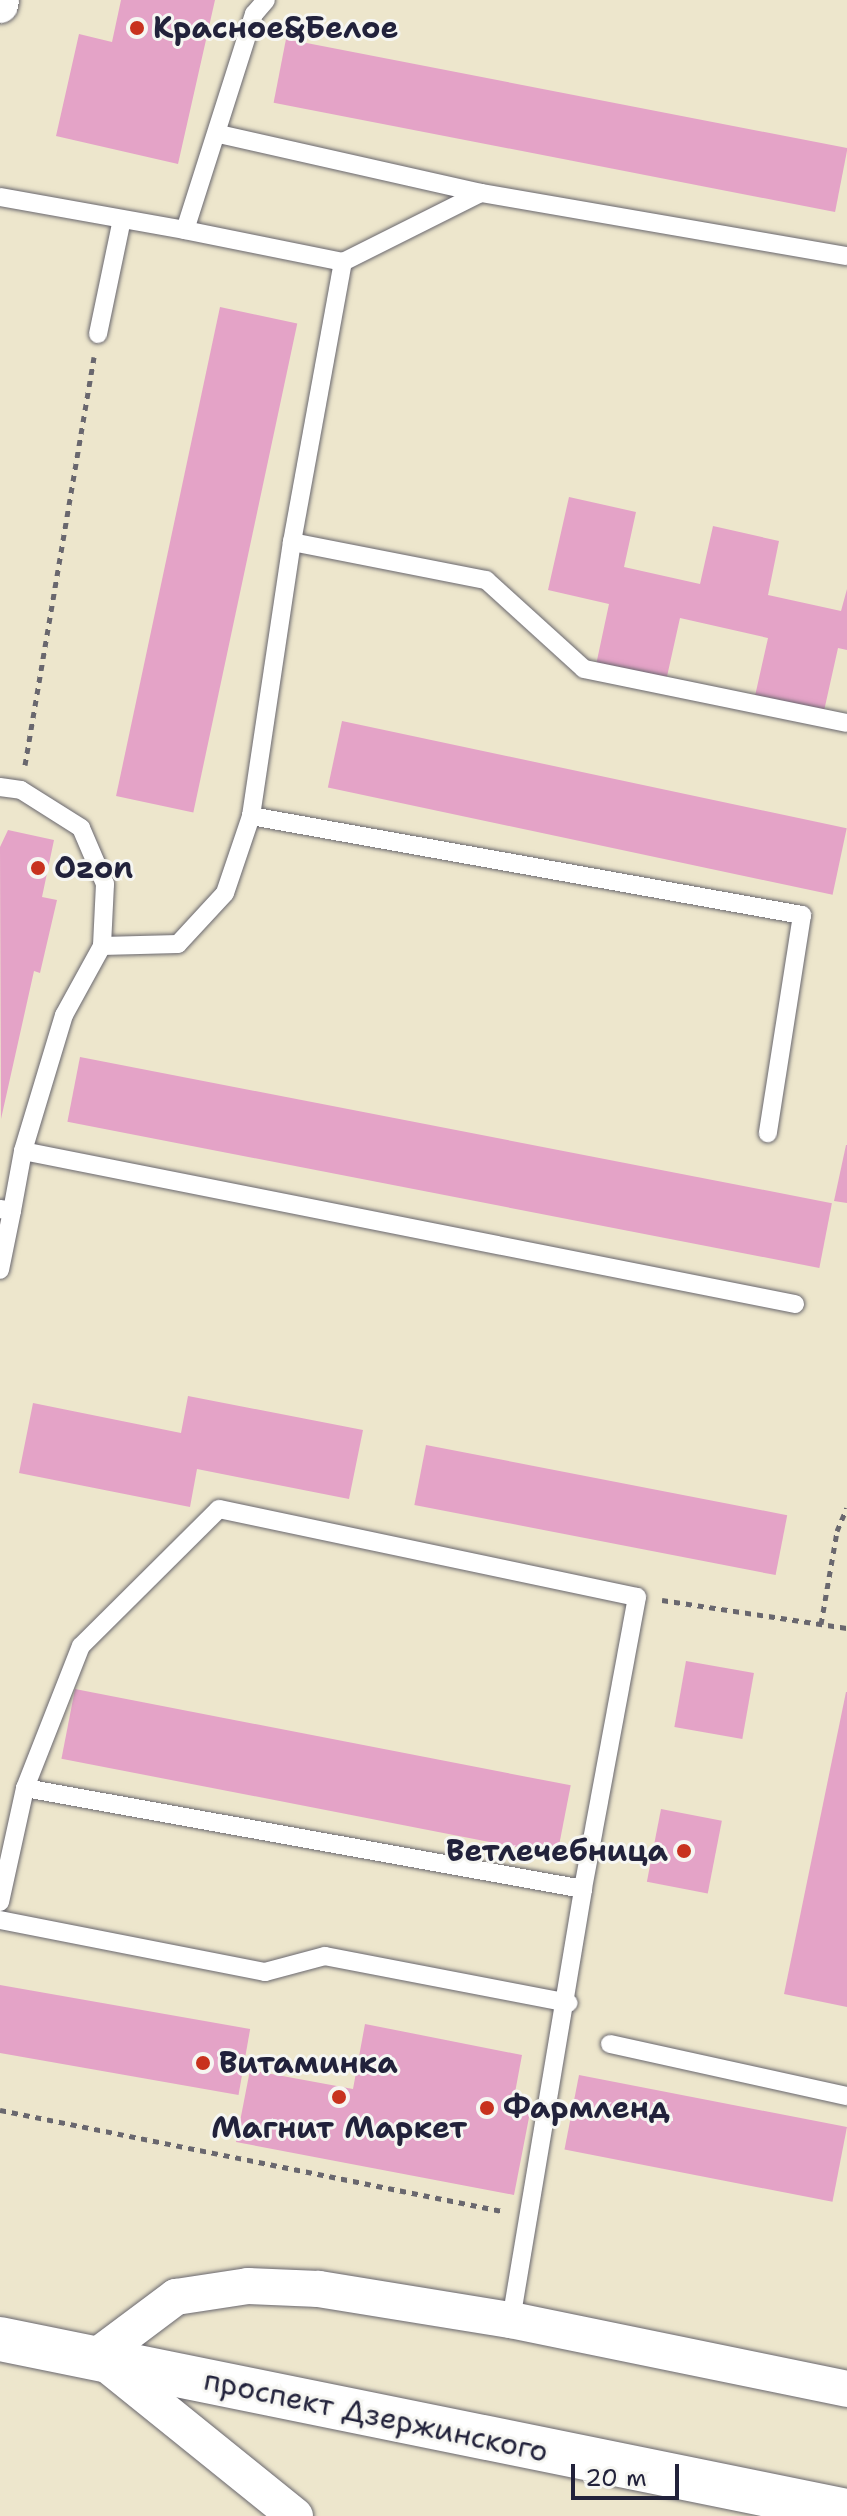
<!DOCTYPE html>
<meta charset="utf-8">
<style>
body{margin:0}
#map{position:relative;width:847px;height:2516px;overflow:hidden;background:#ede6cc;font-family:"Shantell Sans",sans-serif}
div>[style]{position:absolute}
.building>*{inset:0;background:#e4a3c7;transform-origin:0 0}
.path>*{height:5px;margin-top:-2.5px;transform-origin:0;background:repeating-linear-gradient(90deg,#69676e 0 6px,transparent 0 12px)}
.roads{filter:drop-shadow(0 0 2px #69676e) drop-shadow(0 0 2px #69676e)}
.lane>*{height:18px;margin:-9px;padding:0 9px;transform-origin:9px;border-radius:9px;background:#fff}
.street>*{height:36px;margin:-18px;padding:0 18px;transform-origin:18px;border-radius:18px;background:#fff}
.secondary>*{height:44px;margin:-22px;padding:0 22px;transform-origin:22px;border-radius:22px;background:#fff}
.dots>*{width:22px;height:22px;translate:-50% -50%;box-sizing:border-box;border:4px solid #f6f6f2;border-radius:50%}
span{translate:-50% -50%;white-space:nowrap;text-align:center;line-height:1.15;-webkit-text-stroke:6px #f6f6f2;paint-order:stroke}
.poi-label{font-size:30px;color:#22223b;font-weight:700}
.left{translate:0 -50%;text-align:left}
.right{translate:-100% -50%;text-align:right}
.street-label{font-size:30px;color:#22223b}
.scale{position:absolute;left:571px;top:2464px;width:108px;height:36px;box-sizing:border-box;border:4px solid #22223b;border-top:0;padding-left:10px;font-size:24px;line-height:28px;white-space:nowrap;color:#22223b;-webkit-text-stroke:6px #f6f6f2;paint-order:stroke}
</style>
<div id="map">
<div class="building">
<i style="clip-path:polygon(121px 0,215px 0,178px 164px,56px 136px,79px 34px,112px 42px)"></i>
<i style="left:286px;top:39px;width:572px;height:65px;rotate:11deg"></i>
<i style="left:220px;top:307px;width:79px;height:500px;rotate:12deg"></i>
<i style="clip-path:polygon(569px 497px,636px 512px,624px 567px,700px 584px,713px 526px,779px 541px,768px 595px,841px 611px,847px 589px,847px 650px,838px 648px,824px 711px,755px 696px,768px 638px,680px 618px,666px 681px,596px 665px,609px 604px,548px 590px)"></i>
<i style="left:342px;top:721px;width:516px;height:68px;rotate:12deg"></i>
<i style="clip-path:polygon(8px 830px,54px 840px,42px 897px,57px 900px,40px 973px,34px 971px,1px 1119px,0 847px)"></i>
<i style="left:80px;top:1057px;width:766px;height:66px;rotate:11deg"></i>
<i style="clip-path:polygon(846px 1145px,847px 1145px,847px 1203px,834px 1201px)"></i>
<i style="clip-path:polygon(188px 1396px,363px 1430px,349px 1499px,197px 1469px,190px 1507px,19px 1473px,33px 1403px,181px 1433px)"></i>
<i style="left:426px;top:1445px;width:368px;height:61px;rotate:11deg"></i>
<i style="left:686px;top:1661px;width:69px;height:67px;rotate:10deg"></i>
<i style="left:75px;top:1689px;width:505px;height:71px;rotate:11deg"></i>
<i style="clip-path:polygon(846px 1692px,847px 1692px,847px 2007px,784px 1994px)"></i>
<i style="left:661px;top:1809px;width:62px;height:74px;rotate:11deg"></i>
<i style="left:0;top:1985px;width:254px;height:67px;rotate:10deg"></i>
<i style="clip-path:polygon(365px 2024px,522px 2055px,514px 2098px,532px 2102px,514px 2195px,236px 2142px,250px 2070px,353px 2089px)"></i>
<i style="left:579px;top:2075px;width:273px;height:76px;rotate:11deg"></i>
</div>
<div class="path">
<i style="left:25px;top:765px;width:414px;rotate:-80.4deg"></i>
<i style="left:662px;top:1600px;width:187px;rotate:8.6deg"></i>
<i style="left:821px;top:1624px;width:94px;rotate:-80.2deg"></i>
<i style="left:837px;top:1531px;width:25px;rotate:-67deg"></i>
<i style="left:0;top:2110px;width:512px;rotate:11.38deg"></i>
</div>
<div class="roads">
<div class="lane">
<i style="left:219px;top:134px;width:269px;rotate:12.7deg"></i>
<i style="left:0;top:197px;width:188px;rotate:10.1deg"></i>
<i style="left:185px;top:230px;width:227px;rotate:-72.3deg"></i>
<i style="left:254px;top:14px;width:18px;rotate:-49deg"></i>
<i style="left:343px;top:262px;width:154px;rotate:-26.6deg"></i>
<i style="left:481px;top:193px;width:371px;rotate:9.8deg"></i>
<i style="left:98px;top:334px;width:117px;rotate:-78.2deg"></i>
<i style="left:292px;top:542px;width:198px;rotate:11.1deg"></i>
<i style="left:486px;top:580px;width:132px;rotate:42.2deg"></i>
<i style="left:584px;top:669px;width:268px;rotate:11.6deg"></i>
<i style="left:0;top:787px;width:21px;rotate:8deg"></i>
<i style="left:21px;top:790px;width:71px;rotate:32.3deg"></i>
<i style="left:81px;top:828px;width:61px;rotate:66.8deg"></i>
<i style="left:105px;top:884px;width:62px;rotate:92.8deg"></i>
<i style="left:102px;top:946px;width:79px;rotate:118.8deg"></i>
<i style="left:64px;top:1015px;width:142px;rotate:106.8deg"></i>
<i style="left:23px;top:1151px;width:61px;rotate:100.4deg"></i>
<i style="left:251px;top:816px;width:560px;rotate:10.19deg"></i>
<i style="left:802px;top:915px;width:221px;rotate:98.9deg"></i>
<i style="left:102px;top:946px;width:76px;rotate:-1.5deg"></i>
<i style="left:178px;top:944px;width:69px;rotate:-47.3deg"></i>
<i style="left:225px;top:893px;width:81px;rotate:-71.3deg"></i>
<i style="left:251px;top:816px;width:277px;rotate:-81.5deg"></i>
<i style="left:292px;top:542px;width:285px;rotate:-79.7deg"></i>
<i style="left:343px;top:262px;width:161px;rotate:-168.6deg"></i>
<i style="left:23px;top:1151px;width:787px;rotate:11.21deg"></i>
<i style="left:0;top:1209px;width:12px;rotate:9deg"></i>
<i style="left:12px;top:1211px;width:60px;rotate:101.5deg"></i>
<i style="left:0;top:1902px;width:117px;rotate:-77.6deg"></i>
<i style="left:25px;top:1788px;width:153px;rotate:-68.5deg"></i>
<i style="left:81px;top:1646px;width:194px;rotate:-44.8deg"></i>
<i style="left:219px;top:1509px;width:427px;rotate:11.9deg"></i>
<i style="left:637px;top:1597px;width:297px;rotate:100.5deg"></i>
<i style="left:583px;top:1889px;width:567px;rotate:-169.74deg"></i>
<i style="left:0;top:1920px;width:270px;rotate:11.1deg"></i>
<i style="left:265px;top:1972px;width:62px;rotate:-14.9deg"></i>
<i style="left:325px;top:1956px;width:248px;rotate:10.9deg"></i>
<i style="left:610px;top:2044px;width:243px;rotate:12.4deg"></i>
<i style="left:511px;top:2320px;width:437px;rotate:-80.5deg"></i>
</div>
<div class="street">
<i style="left:0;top:5px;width:5px;rotate:-79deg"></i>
<i style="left:295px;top:2516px;width:255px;rotate:-141.1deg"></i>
<i style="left:97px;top:2356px;width:99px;rotate:-36.8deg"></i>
<i style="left:176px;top:2297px;width:73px;rotate:-8.7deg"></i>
<i style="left:248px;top:2286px;width:71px;rotate:2.4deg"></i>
<i style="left:319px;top:2289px;width:194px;rotate:9.2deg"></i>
<i style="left:511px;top:2320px;width:343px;rotate:11.6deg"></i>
</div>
<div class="secondary">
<i style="left:0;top:2339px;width:864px;rotate:11.48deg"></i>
</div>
</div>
<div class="dots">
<i style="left:137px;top:28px;background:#c8321e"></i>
<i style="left:38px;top:868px;background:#c8321e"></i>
<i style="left:684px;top:1851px;background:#c8321e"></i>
<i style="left:203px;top:2063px;background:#c8321e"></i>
<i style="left:339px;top:2097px;background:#c8321e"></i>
<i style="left:487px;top:2108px;background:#c8321e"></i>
</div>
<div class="poi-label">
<span class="left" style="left:153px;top:28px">Красное&amp;Белое</span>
<span class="left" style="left:54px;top:868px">Ozon</span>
<span class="right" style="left:668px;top:1851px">Ветлечебница</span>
<span class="left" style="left:219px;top:2063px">Витаминка</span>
<span class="left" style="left:503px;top:2108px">Фармленд</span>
<span style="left:339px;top:2128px">Магнит Маркет</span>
</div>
<div class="street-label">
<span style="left:376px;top:2416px;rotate:12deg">проспект Дзержинского</span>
</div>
<div class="scale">20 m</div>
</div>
